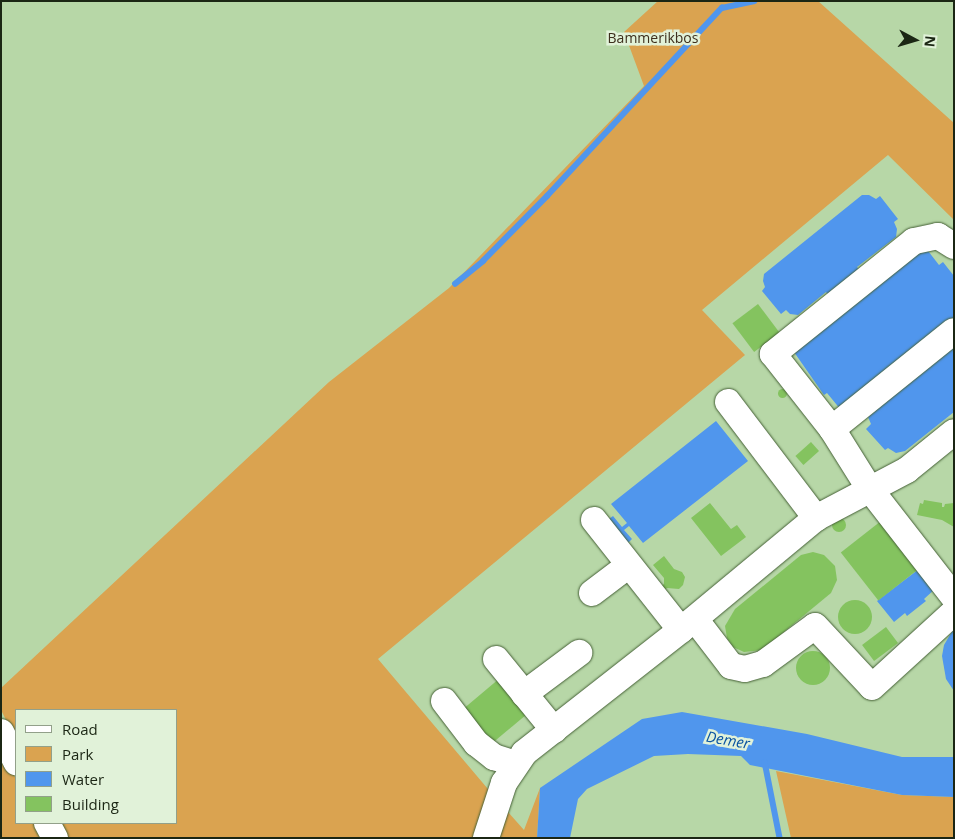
<!DOCTYPE html>
<style>
body{margin:0}
#map{position:relative;width:955px;height:839px;overflow:hidden;background:#b7d7a7;font-family:"Open Sans",sans-serif}
div>[style]{position:absolute}
.green>*{inset:0;background:#daa350}
.water>*{inset:0;background:#5096ed}
.stream>*{height:5.5px;margin:-2.75px;padding:0 2.75px;transform-origin:2.75px;border-radius:2.75px;background:#5096ed}
.building>*{inset:0;background:#84c35f;transform-origin:0 0}
.round{border-radius:50%}
.roads{filter:drop-shadow(0 0 1px #456036) drop-shadow(0 0 1px #456036)}
.minor>*{height:26px;margin:-13px;padding:0 13px;transform-origin:13px;border-radius:13px;background:#fff}
span{translate:-50% -50%;white-space:nowrap;text-align:center;line-height:1.15;-webkit-text-stroke:5px #e1f2d9;paint-order:stroke}
.park-label{font-size:14px;color:#3d2f1d}
.water-label{font-size:15px;color:#0a54a2;font-style:italic}
.frame{position:absolute;inset:0;border:2px solid #1b2614;pointer-events:none}
.legend{position:absolute;left:15px;top:709px;width:162px;height:115px;box-sizing:border-box;background:#e1f2d9;border:1px solid #92a08a;margin:0;padding:6px 9px;list-style:none;font-size:15px;color:#1b2614}
.legend li{display:flex;align-items:center;gap:10px;height:25px}
.legend b{width:25px;border:1px solid #92a08a}
.north{position:absolute;left:890px;top:15px;width:50px;height:50px;-webkit-text-stroke:4px #e1f2d9;paint-order:stroke;rotate:96deg;font-size:14px;font-weight:700;line-height:20px;text-align:center;color:#1b2614}
.north::after{content:'';display:block;margin:auto;width:18px;height:22px;background:#1b2614;clip-path:polygon(50% 0,100% 100%,50% 72%,0 100%)}
</style>
<div id="map">
<div class="green">
<i style="clip-path:polygon(658px 1px,818px 1px,954px 123px,954px 220px,888px 155px,702px 310px,745px 355px,378px 659px,493px 795px,478px 838px,65px 838px,58px 823px,176px 823px,176px 710px,16px 710px,16px 740px,1px 710px,1px 688px,329px 382px,449px 288px,644px 86px,624px 32px)"></i>
<i style="clip-path:polygon(1px 749px,16px 779px,16px 823px,39px 823px,46px 838px,1px 838px)"></i>
<i style="clip-path:polygon(776px 771px,902px 795px,954px 797px,954px 838px,791px 838px)"></i>
<i style="clip-path:polygon(540px 788px,537px 838px,499px 838px,508px 812px,524px 830px)"></i>
</div>
<div class="water">
<i style="clip-path:polygon(862px 195px,869px 195px,876px 199px,880px 196px,898px 219px,894px 222px,897px 229px,896px 237px,857px 267px,860px 271px,829px 296px,826px 292px,798px 315px,790px 314px,786px 310px,781px 314px,762px 291px,765px 287px,763px 281px,764px 274px)"></i>
<i style="clip-path:polygon(925px 247px,939px 265px,943px 262px,954px 276px,954px 321px,841px 410px,827px 393px,824px 395px,794px 352px)"></i>
<i style="clip-path:polygon(954px 345px,954px 412px,905px 451px,896px 453px,888px 448px,885px 450px,866px 429px,871px 424px,868px 417px)"></i>
<i style="clip-path:polygon(716px 421px,748px 461px,643px 543px,629px 526px,624px 530px,632px 539px,628px 543px,609px 519px,613px 516px,622px 527px,627px 523px,611px 504px)"></i>
<i style="clip-path:polygon(919px 569px,935px 589px,924px 599px,926px 601px,907px 616px,905px 613px,894px 622px,877px 601px)"></i>
<i style="clip-path:polygon(954px 628px,954px 691px,946px 679px,942px 656px,944px 645px)"></i>
<i style="clip-path:polygon(682px 712px,807px 734px,902px 757px,954px 757px,954px 797px,902px 795px,750px 765px,741px 756px,688px 754px,654px 756px,587px 789px,578px 799px,570px 838px,537px 838px,540px 788px,642px 719px)"></i>
</div>
<div class="stream">
<i style="left:455px;top:284px;width:36px;rotate:-39deg"></i>
<i style="left:483px;top:261px;width:91px;rotate:-45.4deg"></i>
<i style="left:547px;top:196px;width:257px;rotate:-47.1deg"></i>
<i style="left:722px;top:8px;width:33px;rotate:-12deg"></i>
<i style="left:765px;top:762px;width:77px;rotate:78.8deg"></i>
</div>
<div class="building">
<i style="left:758px;top:304px;width:36px;height:32px;rotate:53deg"></i>
<i class="round" style="left:777.5px;top:388.5px;width:9px;height:9px"></i>
<i style="left:811px;top:442px;width:12px;height:21px;rotate:48deg"></i>
<i style="clip-path:polygon(924px 500px,942px 503px,942px 507px,944px 507px,945px 504px,954px 503px,954px 527px,942px 520px,917px 515px,920px 503px,923px 504px)"></i>
<i style="clip-path:polygon(710px 503px,731px 529px,737px 525px,746px 537px,721px 556px,691px 518px)"></i>
<i class="round" style="left:832px;top:518px;width:14px;height:14px"></i>
<i style="left:881px;top:521px;width:61px;height:51px;rotate:52deg"></i>
<i style="clip-path:polygon(813px 552px,824px 555px,835px 566px,837px 580px,831px 593px,762px 650px,744px 652px,733px 647px,727px 638px,725px 626px,735px 609px,801px 555px)"></i>
<i style="clip-path:polygon(664px 556px,674px 569px,682px 572px,685px 577px,683px 585px,679px 589px,667px 588px,663px 591px,660px 587px,664px 584px,664px 578px,653px 565px)"></i>
<i class="round" style="left:838px;top:600px;width:34px;height:34px"></i>
<i style="left:886px;top:627px;width:20px;height:30px;rotate:53deg"></i>
<i class="round" style="left:796px;top:651px;width:34px;height:34px"></i>
<i style="left:500px;top:678px;width:45px;height:50px;rotate:50deg"></i>
</div>
<div class="roads">
<div class="minor">
<i style="left:954px;top:246px;width:19px;rotate:-148deg"></i>
<i style="left:938px;top:236px;width:25px;rotate:168deg"></i>
<i style="left:914px;top:241px;width:181px;rotate:141.3deg"></i>
<i style="left:773px;top:354px;width:95px;rotate:51.8deg"></i>
<i style="left:832px;top:429px;width:70px;rotate:57.9deg"></i>
<i style="left:869px;top:488px;width:138px;rotate:52.1deg"></i>
<i style="left:728px;top:402px;width:146px;rotate:52.8deg"></i>
<i style="left:832px;top:429px;width:156px;rotate:-38.8deg"></i>
<i style="left:594px;top:520px;width:140px;rotate:51.7deg"></i>
<i style="left:592px;top:593px;width:46px;rotate:-37.1deg"></i>
<i style="left:695px;top:619px;width:59px;rotate:52.5deg"></i>
<i style="left:731px;top:666px;width:14px;rotate:12deg"></i>
<i style="left:745px;top:669px;width:19px;rotate:-16deg"></i>
<i style="left:763px;top:664px;width:64px;rotate:-36.2deg"></i>
<i style="left:815px;top:626px;width:83px;rotate:46.9deg"></i>
<i style="left:872px;top:687px;width:111px;rotate:-42.4deg"></i>
<i style="left:496px;top:659px;width:92px;rotate:50.8deg"></i>
<i style="left:524px;top:694px;width:69px;rotate:-36.7deg"></i>
<i style="left:444px;top:701px;width:53px;rotate:52.7deg"></i>
<i style="left:476px;top:743px;width:23px;rotate:38deg"></i>
<i style="left:494px;top:757px;width:23px;rotate:18deg"></i>
<i style="left:1px;top:732px;width:34px;rotate:63deg"></i>
<i style="left:47px;top:823px;width:17px;rotate:62deg"></i>
<i style="left:486px;top:838px;width:58px;rotate:-71.9deg"></i>
<i style="left:504px;top:783px;width:36px;rotate:-56deg"></i>
<i style="left:524px;top:753px;width:199px;rotate:-38.1deg"></i>
<i style="left:681px;top:630px;width:175px;rotate:-39.7deg"></i>
<i style="left:816px;top:518px;width:103px;rotate:-27.8deg"></i>
<i style="left:907px;top:470px;width:60px;rotate:-39deg"></i>
</div>
</div>
<div class="park-label">
<span style="left:653px;top:38px">Bammerikbos</span>
</div>
<div class="water-label">
<span style="left:728px;top:740px;rotate:10deg">Demer</span>
</div>
<div class="frame"></div>
<ul class="legend">
<li><b style="height:6px;background:#fff"></b>Road</li>
<li><b style="height:14px;background:#daa350"></b>Park</li>
<li><b style="height:14px;background:#5096ed"></b>Water</li>
<li><b style="height:14px;background:#84c35f"></b>Building</li>
</ul>
<div class="north">N</div>
</div>
